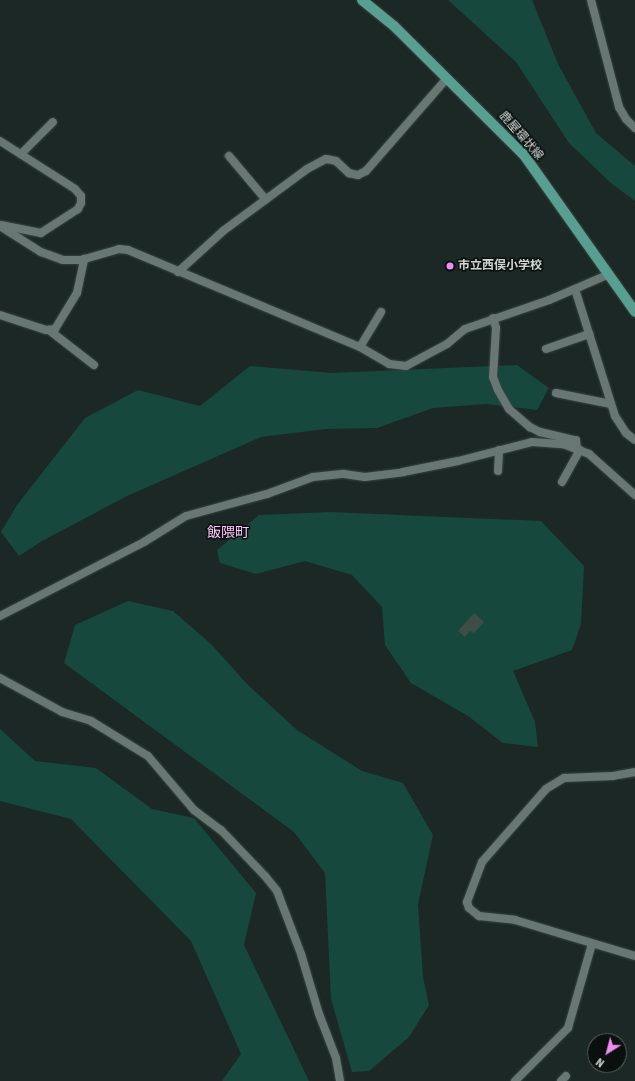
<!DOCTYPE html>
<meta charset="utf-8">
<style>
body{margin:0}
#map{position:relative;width:635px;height:1081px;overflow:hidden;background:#1b2825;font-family:"Source Sans 3","Noto Sans JP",sans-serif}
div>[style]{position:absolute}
.green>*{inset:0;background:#16483e}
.building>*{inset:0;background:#3f4d49}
.roads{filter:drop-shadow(0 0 1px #3a4442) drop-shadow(0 0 1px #3a4442)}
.minor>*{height:8px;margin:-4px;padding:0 4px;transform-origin:4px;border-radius:4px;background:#687773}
.major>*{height:10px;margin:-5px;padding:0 5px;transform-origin:5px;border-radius:5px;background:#579f90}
.dots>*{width:11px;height:11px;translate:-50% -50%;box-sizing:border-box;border:2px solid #0a100e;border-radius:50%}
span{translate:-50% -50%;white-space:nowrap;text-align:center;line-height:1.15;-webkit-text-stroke:3px #0a100e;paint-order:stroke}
.street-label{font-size:12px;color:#cfd7d5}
.poi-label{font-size:12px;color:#cfd7d5;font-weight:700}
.left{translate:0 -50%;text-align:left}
.quarter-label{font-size:14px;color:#fec3fc}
.north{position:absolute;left:587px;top:1033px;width:40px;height:40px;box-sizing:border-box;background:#0a100e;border:1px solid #59605e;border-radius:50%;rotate:216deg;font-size:11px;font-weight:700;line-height:16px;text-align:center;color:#cfd7d5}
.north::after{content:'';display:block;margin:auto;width:14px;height:18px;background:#f38af1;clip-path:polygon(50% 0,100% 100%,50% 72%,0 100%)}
</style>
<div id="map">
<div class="green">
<i style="clip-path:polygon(448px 0,532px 0,558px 64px,596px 133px,635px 166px,635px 201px,612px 184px,569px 143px,516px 62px)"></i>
<i style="clip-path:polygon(517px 365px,549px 388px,537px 410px,486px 404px,433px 408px,377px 428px,326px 429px,261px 437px,127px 496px,42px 541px,19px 556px,1px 532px,17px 505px,85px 418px,138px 390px,200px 406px,250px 366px,331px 373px)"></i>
<i style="clip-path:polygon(331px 512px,541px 521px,584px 566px,581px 624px,572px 650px,513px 671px,535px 722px,538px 747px,503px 743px,468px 716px,411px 683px,385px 645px,382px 607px,352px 575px,305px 561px,256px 574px,220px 563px,217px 550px,259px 515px)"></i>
<i style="clip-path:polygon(128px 601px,173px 611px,211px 644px,247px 684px,297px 730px,362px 771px,403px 783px,433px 835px,418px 904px,423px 977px,429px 1005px,409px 1037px,369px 1071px,352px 1072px,331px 999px,325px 873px,294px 832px,64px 663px,75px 625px)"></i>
<i style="clip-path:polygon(0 729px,35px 761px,96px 768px,152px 809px,194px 818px,256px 893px,244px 945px,309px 1081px,222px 1081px,241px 1054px,191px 941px,71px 819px,0 801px)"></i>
</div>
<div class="building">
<i style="clip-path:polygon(474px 613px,484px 622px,474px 633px,470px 631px,465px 637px,458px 631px)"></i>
</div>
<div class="roads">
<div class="minor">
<i style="left:591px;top:0;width:111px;rotate:75.3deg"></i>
<i style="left:619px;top:107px;width:14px;rotate:60deg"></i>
<i style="left:626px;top:119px;width:13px;rotate:45deg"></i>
<i style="left:0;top:141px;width:89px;rotate:32.6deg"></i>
<i style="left:75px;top:189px;width:9px;rotate:49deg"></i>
<i style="left:81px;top:196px;width:7px;rotate:90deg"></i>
<i style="left:81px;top:203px;width:7px;rotate:117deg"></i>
<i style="left:78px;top:209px;width:44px;rotate:147deg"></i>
<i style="left:41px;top:233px;width:41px;rotate:-168.7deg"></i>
<i style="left:21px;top:154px;width:45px;rotate:-45deg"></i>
<i style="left:229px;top:156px;width:57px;rotate:49.9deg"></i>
<i style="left:0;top:226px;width:49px;rotate:32.4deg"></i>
<i style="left:41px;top:252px;width:23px;rotate:20deg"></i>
<i style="left:63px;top:260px;width:18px"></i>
<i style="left:81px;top:260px;width:40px;rotate:-16deg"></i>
<i style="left:119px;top:249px;width:9px;rotate:6deg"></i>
<i style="left:128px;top:250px;width:251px;rotate:22.7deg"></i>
<i style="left:360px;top:347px;width:34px;rotate:30deg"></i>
<i style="left:389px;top:364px;width:17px;rotate:7deg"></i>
<i style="left:406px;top:366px;width:47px;rotate:-28.2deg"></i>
<i style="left:447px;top:344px;width:23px;rotate:-40deg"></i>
<i style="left:465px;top:329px;width:89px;rotate:-19deg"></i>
<i style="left:549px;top:300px;width:63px;rotate:-23.3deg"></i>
<i style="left:178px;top:272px;width:61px;rotate:-42.3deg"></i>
<i style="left:223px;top:231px;width:104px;rotate:-36.4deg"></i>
<i style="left:307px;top:169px;width:21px;rotate:-28deg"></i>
<i style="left:326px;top:159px;width:10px;rotate:11deg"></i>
<i style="left:336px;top:161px;width:18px;rotate:43deg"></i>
<i style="left:349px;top:173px;width:9px;rotate:13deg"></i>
<i style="left:358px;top:175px;width:9px;rotate:-27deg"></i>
<i style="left:366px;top:171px;width:123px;rotate:-48.9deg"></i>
<i style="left:575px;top:289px;width:133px;rotate:72.5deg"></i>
<i style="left:615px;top:416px;width:20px;rotate:57deg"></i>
<i style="left:626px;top:433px;width:11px;rotate:38deg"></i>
<i style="left:0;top:315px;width:48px;rotate:18.1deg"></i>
<i style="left:46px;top:330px;width:9px;rotate:-6deg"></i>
<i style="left:55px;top:329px;width:42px;rotate:-58.6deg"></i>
<i style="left:77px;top:293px;width:35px;rotate:-78deg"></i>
<i style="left:493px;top:318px;width:10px;rotate:73deg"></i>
<i style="left:496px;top:328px;width:49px;rotate:93.5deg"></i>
<i style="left:493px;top:377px;width:14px;rotate:69deg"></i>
<i style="left:498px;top:390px;width:22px;rotate:60deg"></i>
<i style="left:509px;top:409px;width:28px;rotate:41deg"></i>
<i style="left:530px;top:427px;width:11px;rotate:27deg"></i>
<i style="left:540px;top:432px;width:37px;rotate:13deg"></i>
<i style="left:576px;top:440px;width:8px;rotate:83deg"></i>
<i style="left:49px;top:330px;width:57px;rotate:37.9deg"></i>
<i style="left:360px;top:347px;width:41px;rotate:-59deg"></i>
<i style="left:546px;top:349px;width:46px;rotate:-19.2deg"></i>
<i style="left:556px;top:393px;width:56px;rotate:11.3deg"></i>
<i style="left:498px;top:471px;width:21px;rotate:-87deg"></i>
<i style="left:562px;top:482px;width:37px;rotate:-61deg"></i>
<i style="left:0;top:616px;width:162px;rotate:-27.2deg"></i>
<i style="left:144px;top:542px;width:49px;rotate:-31.8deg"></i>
<i style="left:186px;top:516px;width:84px;rotate:-15.2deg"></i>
<i style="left:267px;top:494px;width:49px;rotate:-20.3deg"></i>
<i style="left:313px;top:477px;width:31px;rotate:-6deg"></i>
<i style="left:344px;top:474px;width:21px;rotate:8deg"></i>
<i style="left:365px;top:477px;width:38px;rotate:-7deg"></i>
<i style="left:403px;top:472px;width:56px;rotate:-11.3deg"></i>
<i style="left:458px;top:461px;width:76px;rotate:-14.4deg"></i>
<i style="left:532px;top:442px;width:31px;rotate:4deg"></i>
<i style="left:563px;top:444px;width:28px;rotate:21deg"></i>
<i style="left:589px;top:454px;width:62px;rotate:41.7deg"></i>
<i style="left:0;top:678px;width:71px;rotate:28.7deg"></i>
<i style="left:62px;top:712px;width:30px;rotate:17deg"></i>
<i style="left:91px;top:721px;width:67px;rotate:31.6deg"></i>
<i style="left:148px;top:756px;width:71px;rotate:49.6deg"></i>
<i style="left:194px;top:810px;width:34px;rotate:37deg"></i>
<i style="left:221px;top:830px;width:64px;rotate:46.3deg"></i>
<i style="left:265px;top:876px;width:19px;rotate:51deg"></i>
<i style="left:277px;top:891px;width:67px;rotate:69.1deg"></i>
<i style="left:301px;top:954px;width:63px;rotate:73.3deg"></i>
<i style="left:319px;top:1014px;width:47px;rotate:68.9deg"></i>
<i style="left:336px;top:1058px;width:23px;rotate:80deg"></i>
<i style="left:635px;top:772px;width:22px;rotate:170deg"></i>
<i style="left:613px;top:776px;width:49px;rotate:177.7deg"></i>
<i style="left:564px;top:778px;width:21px;rotate:149deg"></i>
<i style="left:546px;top:789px;width:97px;rotate:131.2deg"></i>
<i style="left:482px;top:862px;width:43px;rotate:110.6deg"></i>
<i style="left:467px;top:902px;width:6px;rotate:72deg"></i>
<i style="left:469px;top:908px;width:13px;rotate:39deg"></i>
<i style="left:479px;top:916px;width:36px;rotate:6deg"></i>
<i style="left:515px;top:920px;width:125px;rotate:16.7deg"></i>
<i style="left:515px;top:1081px;width:75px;rotate:-45deg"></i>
<i style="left:568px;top:1028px;width:87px;rotate:-74.1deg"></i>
<i style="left:561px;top:1081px;width:7px;rotate:-45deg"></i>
</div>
<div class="major">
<i style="left:362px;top:0;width:41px;rotate:39.1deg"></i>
<i style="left:394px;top:26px;width:183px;rotate:44.8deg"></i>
<i style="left:524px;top:155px;width:192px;rotate:54.7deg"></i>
</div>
</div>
<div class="dots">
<i style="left:450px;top:266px;background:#f38af1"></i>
</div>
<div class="street-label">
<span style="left:521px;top:136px;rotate:49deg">鹿屋環状線</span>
</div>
<div class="poi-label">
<span class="left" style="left:458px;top:266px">市立西俣小学校</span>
</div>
<div class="quarter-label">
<span style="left:228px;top:533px">飯隈町</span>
</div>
<div class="north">N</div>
</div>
